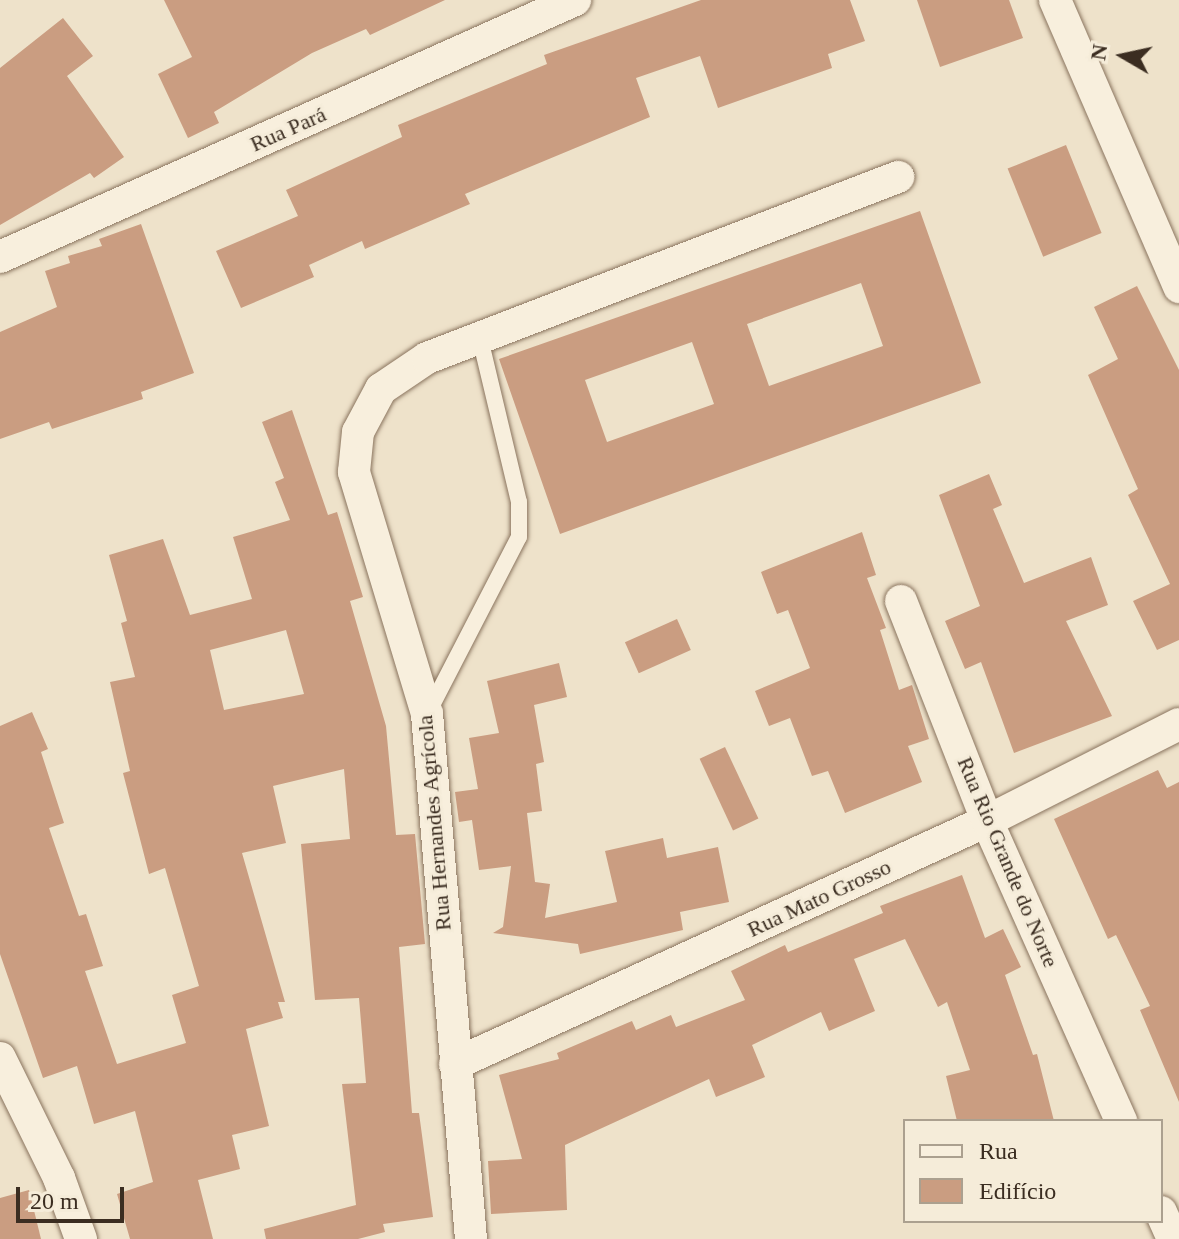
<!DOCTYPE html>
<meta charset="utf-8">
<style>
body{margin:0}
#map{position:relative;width:1179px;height:1239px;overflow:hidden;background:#eee2ca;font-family:"Times New Roman",serif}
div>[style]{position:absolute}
.building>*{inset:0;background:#ca9d81;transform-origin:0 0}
.roads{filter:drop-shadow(0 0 2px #8a745e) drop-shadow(0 0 2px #8a745e)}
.service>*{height:16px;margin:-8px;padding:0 8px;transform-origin:8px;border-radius:8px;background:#f8efdd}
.minor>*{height:32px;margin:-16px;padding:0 16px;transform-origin:16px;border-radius:16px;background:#f8efdd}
span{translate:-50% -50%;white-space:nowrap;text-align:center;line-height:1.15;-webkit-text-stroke:6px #f5ecd9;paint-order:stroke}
.street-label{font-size:22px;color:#3b2d21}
.legend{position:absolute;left:903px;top:1119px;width:260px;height:104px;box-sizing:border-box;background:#f5ecd9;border:2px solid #aba08f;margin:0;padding:10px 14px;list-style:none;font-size:24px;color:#3b2d21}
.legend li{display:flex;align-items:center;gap:16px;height:40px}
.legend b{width:40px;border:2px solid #aba08f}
.north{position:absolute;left:1083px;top:16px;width:80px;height:80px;-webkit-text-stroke:6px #f5ecd9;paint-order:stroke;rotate:279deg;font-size:22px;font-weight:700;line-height:32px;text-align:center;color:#3b2d21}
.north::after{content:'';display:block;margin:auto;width:28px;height:36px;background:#3b2d21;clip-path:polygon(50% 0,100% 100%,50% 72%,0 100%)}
.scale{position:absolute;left:16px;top:1187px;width:108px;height:36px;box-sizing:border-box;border:4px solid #3b2d21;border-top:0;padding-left:10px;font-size:24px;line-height:28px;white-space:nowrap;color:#3b2d21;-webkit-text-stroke:6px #f5ecd9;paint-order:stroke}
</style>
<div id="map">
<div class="building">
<i style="clip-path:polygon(164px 0,445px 0,370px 35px,366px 29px,312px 53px,214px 112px,219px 123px,188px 138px,158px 74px,192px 57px)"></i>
<i style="clip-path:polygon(701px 0,850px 0,865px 41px,828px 54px,832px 68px,718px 108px,700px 56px,636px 78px,650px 117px,465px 194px,470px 204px,365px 249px,362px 241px,309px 265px,314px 277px,241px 308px,216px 251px,298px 216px,286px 190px,402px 137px,398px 125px,547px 64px,544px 55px)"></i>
<i style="clip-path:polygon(917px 0,1009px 0,1023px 38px,940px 67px)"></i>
<i style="clip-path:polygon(63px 18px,93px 56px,67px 76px,124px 157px,94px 178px,90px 173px,0 225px,0 68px)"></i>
<i style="left:1066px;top:145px;width:95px;height:63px;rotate:68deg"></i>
<i style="clip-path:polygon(evenodd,920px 211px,981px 383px,560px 534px,499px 359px,920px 211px,861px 283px,883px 346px,769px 386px,747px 324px,861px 283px,920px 211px,692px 342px,714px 404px,607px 442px,585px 380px,692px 342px)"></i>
<i style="clip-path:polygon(141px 224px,194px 373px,141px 392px,143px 399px,52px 429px,49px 422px,0 439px,0 332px,57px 307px,45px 271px,70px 263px,68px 256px,102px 246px,99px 239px)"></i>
<i style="clip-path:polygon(1137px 286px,1179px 370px,1179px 640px,1157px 650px,1133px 601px,1170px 584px,1128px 495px,1138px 489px,1088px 375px,1118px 359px,1094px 307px)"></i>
<i style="clip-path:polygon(evenodd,292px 410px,328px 515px,337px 512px,363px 597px,350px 601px,386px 726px,396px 835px,415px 834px,425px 944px,399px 947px,412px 1113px,419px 1113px,433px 1217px,383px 1224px,385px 1232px,358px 1239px,266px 1239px,264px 1229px,356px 1205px,342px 1084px,366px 1083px,359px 998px,315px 1000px,301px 844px,350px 839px,344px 769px,273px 786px,286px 843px,242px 853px,285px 1002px,278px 1002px,283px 1018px,246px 1029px,269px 1126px,232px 1135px,240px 1169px,198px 1180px,213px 1239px,130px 1239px,117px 1194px,153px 1182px,135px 1111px,94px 1124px,77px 1066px,43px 1078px,0 954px,0 726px,32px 712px,48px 749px,41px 752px,64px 823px,49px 828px,79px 916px,86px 914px,103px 966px,85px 971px,117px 1064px,186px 1043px,172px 995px,199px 986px,165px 868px,149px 874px,123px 773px,130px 771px,110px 682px,135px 677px,121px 623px,127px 621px,109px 555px,163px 539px,190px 615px,252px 599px,233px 537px,290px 520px,275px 482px,284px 478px,262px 422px,292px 410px,286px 630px,304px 694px,224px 710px,210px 650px,286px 630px)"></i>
<i style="clip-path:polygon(989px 474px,1002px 505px,993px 509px,1024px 583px,1091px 557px,1108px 605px,1066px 621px,1112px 716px,1014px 753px,981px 662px,965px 669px,945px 621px,980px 606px,939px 495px)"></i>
<i style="clip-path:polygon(862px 532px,876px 575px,867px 578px,886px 628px,880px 630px,899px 690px,912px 685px,929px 739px,908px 746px,922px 782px,845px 813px,828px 771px,812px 776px,790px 718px,769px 726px,755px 691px,810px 668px,788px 610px,777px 614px,761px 572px)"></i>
<i style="left:677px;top:619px;width:34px;height:57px;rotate:66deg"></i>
<i style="clip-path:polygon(559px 663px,567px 697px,534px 705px,544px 762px,536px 764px,542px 811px,527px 813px,535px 882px,550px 884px,545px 918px,617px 902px,605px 851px,663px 838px,667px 858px,718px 847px,729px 902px,680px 912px,683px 930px,580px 954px,578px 944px,493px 933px,503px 927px,511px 866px,479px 870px,472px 820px,459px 822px,455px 792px,478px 789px,469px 738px,499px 733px,487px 681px)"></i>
<i style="left:725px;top:747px;width:79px;height:28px;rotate:65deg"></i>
<i style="clip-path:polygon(1158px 770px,1167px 788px,1179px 782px,1179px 1102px,1140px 1010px,1150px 1006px,1116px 935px,1108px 939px,1054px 819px)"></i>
<i style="clip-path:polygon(962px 875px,985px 938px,1003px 929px,1021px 967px,1005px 975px,1033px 1055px,1037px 1054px,1054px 1121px,957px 1121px,946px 1076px,970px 1070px,947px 1002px,938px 1007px,905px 939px,854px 959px,875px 1011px,829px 1031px,821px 1012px,752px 1045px,765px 1077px,716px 1097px,709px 1079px,565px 1145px,567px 1210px,491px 1214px,488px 1161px,522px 1159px,499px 1075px,559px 1059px,557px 1053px,632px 1021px,636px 1030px,671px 1015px,676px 1027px,745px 1000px,731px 971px,785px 945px,788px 952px,883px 913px,880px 906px)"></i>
<i style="clip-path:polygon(29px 1190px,41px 1239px,0 1239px,0 1198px)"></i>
</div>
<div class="roads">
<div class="service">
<i style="left:428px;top:713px;width:198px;rotate:-62.7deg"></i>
<i style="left:519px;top:537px;width:35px;rotate:-90deg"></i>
<i style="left:519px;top:502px;width:169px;rotate:-103.4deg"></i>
</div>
<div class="minor">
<i style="left:1055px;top:0;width:313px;rotate:66.6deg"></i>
<i style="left:0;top:257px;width:630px;rotate:-24.08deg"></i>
<i style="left:901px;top:601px;width:236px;rotate:68.6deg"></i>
<i style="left:987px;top:821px;width:329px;rotate:65.9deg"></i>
<i style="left:0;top:1058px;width:134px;rotate:63.8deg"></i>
<i style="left:59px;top:1178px;width:65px;rotate:70.2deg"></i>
<i style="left:455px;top:1064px;width:585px;rotate:-24.55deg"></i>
<i style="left:987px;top:821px;width:215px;rotate:-26.8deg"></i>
<i style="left:1161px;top:1212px;width:30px;rotate:66deg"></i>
<i style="left:471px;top:1239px;width:527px;rotate:-94.79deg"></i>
<i style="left:427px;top:714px;width:253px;rotate:-106.8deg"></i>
<i style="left:354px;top:472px;width:40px;rotate:-84.3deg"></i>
<i style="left:358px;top:432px;width:49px;rotate:-61.9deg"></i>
<i style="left:381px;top:389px;width:55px;rotate:-34deg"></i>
<i style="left:427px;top:358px;width:505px;rotate:-21.02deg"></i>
</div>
</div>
<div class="street-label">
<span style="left:288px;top:129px;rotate:-24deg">Rua Pará</span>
<span style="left:434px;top:823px;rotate:-95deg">Rua Hernandes Agrícola</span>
<span style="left:1008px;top:862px;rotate:67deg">Rua Rio Grande do Norte</span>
<span style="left:819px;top:898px;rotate:-25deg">Rua Mato Grosso</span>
</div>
<ul class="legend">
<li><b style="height:10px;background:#f8efdd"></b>Rua</li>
<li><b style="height:22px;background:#ca9d81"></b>Edifício</li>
</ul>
<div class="north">N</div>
<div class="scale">20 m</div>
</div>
